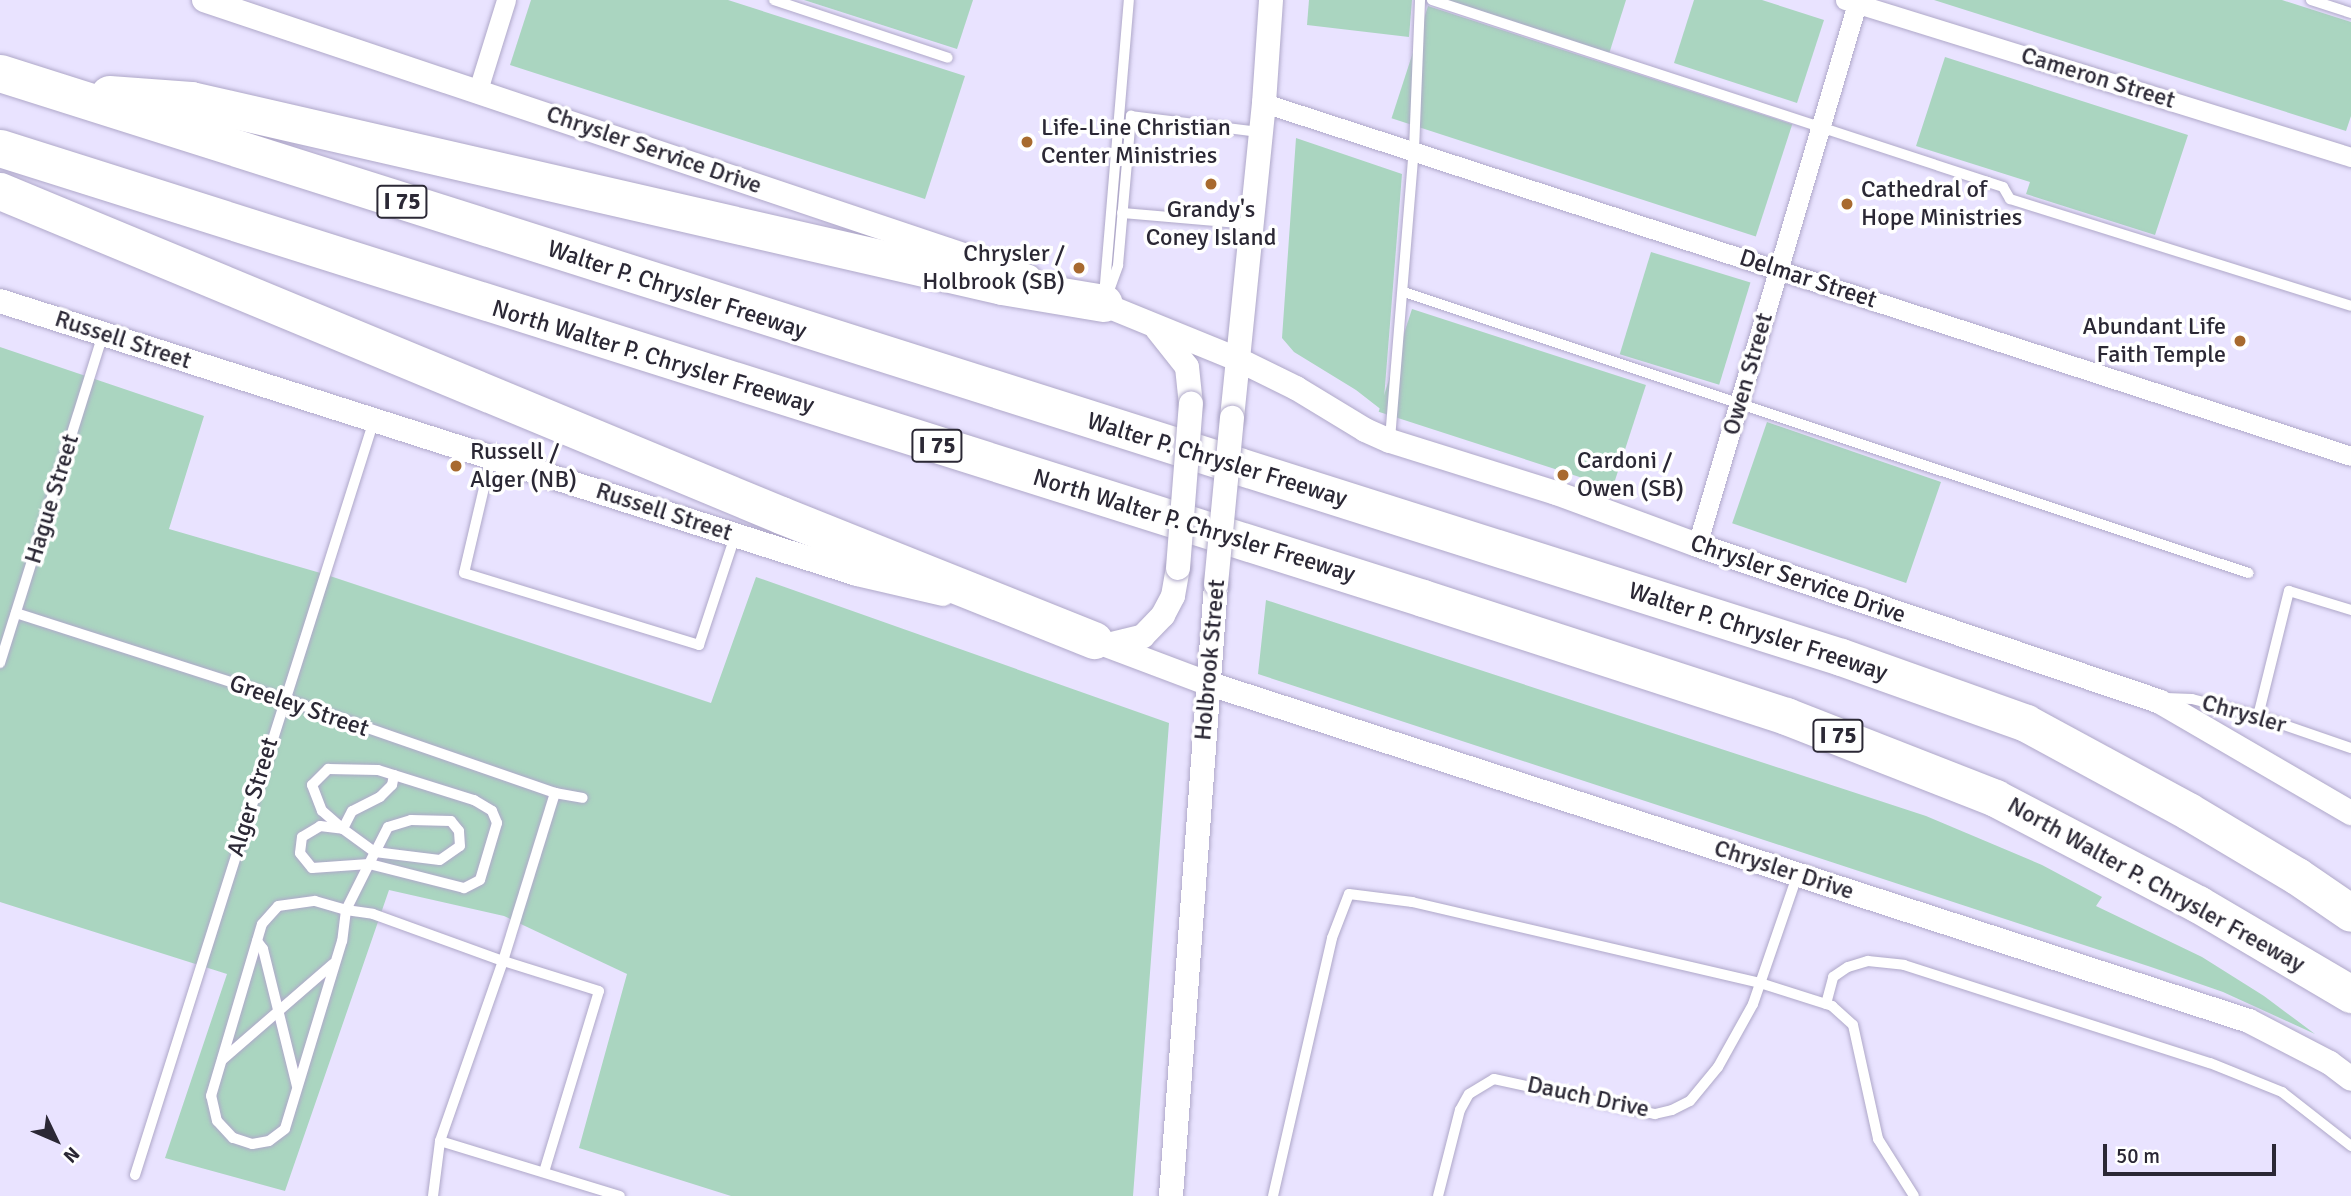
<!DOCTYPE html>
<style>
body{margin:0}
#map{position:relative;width:2351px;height:1196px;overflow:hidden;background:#e9e3ff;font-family:Signika,sans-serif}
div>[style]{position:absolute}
.green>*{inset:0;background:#aad5c0;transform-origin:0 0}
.roads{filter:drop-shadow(0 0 2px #afa8c9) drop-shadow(0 0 2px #afa8c9)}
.service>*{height:10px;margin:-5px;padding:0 5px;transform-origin:5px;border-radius:5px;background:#fff}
.minor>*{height:19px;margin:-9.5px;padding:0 9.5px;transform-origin:9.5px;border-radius:9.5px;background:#fff}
.tertiary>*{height:24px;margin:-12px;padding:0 12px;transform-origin:12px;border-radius:12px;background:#fff}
.motorway>*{height:37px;margin:-18.5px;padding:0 18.5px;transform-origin:18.5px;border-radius:18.5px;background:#fff}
.bridges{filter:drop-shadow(0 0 2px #afa8c9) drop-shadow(0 0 2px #afa8c9)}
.tertiary-bridge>*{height:24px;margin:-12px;padding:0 12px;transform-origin:12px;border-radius:12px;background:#fff}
.dots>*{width:19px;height:19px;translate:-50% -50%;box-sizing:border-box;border:4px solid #fff;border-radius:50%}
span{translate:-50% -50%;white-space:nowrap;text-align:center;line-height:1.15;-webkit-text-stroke:7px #fff;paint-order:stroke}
.shield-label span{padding:2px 5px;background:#fff;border:2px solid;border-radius:5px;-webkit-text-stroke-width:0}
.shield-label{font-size:23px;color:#2b2835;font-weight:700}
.street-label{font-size:24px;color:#2b2835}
.poi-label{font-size:24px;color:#2b2835}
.left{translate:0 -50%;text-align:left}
.right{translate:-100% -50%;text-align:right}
.north{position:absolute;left:21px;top:1105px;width:70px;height:70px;-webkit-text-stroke:5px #fff;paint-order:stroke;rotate:134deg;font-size:19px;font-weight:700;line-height:28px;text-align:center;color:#2b2835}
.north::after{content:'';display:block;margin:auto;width:24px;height:32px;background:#2b2835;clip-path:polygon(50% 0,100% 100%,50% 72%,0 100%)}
.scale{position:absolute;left:2103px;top:1144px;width:173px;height:32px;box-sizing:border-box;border:4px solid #2b2835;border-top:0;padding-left:9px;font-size:21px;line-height:24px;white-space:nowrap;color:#2b2835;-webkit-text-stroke:5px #fff;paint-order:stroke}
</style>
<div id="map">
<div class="green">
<i style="clip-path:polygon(531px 0,728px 0,965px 76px,925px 199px,510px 65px)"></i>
<i style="clip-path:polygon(804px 0,973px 0,957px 49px)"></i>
<i style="clip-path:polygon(1309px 0,1412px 0,1409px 37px,1307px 25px)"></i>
<i style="clip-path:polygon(1446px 0,1626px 0,1609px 54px)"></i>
<i style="clip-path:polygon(1694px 0,1762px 0,1824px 20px,1797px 103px,1674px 63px)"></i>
<i style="clip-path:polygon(1934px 0,2282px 0,2351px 22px,2351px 116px,2346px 131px)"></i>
<i style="left:1428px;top:6px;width:383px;height:118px;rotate:18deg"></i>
<i style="clip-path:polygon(1945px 57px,2188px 135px,2155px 235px,2026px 194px,2030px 182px,1916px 146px)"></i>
<i style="clip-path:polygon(1296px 138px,1402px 174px,1383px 411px,1356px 390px,1294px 352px,1282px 338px)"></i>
<i style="left:1651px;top:252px;width:104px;height:107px;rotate:17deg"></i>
<i style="left:1412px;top:309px;width:246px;height:108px;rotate:18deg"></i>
<i style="clip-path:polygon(0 347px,204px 416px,169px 529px,324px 574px,711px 703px,756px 577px,1169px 723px,1133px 1196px,731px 1196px,579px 1148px,627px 974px,504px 916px,389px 890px,285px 1191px,165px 1158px,227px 974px,0 902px)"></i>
<i style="left:1767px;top:422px;width:184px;height:107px;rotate:19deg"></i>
<i style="clip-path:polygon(1266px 600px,1926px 816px,2042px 865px,2102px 897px,2096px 906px,2202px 957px,2264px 996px,2315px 1034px,2223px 992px,2151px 967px,1258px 674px)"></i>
</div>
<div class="roads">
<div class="service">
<i style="left:774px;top:0;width:183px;rotate:18.4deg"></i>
<i style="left:1432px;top:0;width:601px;rotate:18.13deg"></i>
<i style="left:2003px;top:187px;width:14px;rotate:60deg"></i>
<i style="left:2010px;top:199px;width:357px;rotate:17.4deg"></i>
<i style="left:2311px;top:0;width:42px;rotate:18deg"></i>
<i style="left:1122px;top:213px;width:129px;rotate:4.9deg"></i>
<i style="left:1404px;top:292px;width:890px;rotate:18.41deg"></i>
<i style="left:1104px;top:296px;width:297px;rotate:-85.2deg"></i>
<i style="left:1107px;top:296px;width:33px;rotate:-70deg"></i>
<i style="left:1118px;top:265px;width:150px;rotate:-85deg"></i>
<i style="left:1131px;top:116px;width:130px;rotate:7.1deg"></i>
<i style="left:1390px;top:439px;width:290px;rotate:-85.3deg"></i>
<i style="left:1414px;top:150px;width:150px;rotate:-87.7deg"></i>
<i style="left:491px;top:458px;width:118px;rotate:103.2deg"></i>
<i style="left:464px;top:573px;width:246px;rotate:17deg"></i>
<i style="left:699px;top:645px;width:115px;rotate:-71.7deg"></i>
<i style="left:16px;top:613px;width:281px;rotate:17.8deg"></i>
<i style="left:284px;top:699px;width:287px;rotate:19.1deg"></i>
<i style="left:555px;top:793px;width:28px;rotate:10deg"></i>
<i style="left:0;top:663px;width:345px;rotate:-72.6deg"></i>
<i style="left:2166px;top:698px;width:26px;rotate:2deg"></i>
<i style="left:2192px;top:699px;width:68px;rotate:14.4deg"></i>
<i style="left:2258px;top:716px;width:98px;rotate:19deg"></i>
<i style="left:2258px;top:716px;width:129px;rotate:-76.1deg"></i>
<i style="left:2289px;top:591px;width:65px;rotate:17deg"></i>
<i style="left:394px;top:775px;width:10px;rotate:101deg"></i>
<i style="left:392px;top:785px;width:17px;rotate:135deg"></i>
<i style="left:380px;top:797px;width:31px;rotate:153deg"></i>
<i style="left:352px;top:811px;width:20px;rotate:117deg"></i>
<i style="left:343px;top:829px;width:28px;rotate:-139deg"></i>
<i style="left:322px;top:811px;width:28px;rotate:-111deg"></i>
<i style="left:312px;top:785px;width:23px;rotate:-45deg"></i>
<i style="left:328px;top:769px;width:50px;rotate:1.1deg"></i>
<i style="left:378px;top:770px;width:101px;rotate:17.4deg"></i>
<i style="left:474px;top:800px;width:21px;rotate:31deg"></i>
<i style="left:492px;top:811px;width:13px;rotate:67deg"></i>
<i style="left:497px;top:823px;width:59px;rotate:106.6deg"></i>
<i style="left:480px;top:880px;width:18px;rotate:153deg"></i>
<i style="left:464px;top:888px;width:98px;rotate:-165.8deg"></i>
<i style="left:369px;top:864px;width:57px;rotate:176deg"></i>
<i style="left:312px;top:868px;width:19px;rotate:-129deg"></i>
<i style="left:300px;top:853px;width:16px;rotate:-83deg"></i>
<i style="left:302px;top:837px;width:21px;rotate:-31deg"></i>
<i style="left:320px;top:826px;width:23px;rotate:7deg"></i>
<i style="left:343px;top:829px;width:39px;rotate:36deg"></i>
<i style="left:375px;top:852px;width:65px;rotate:7deg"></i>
<i style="left:440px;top:860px;width:24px;rotate:-35deg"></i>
<i style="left:460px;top:846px;width:15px;rotate:-94deg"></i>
<i style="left:459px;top:831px;width:13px;rotate:-129deg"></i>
<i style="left:451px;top:821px;width:40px;rotate:-178.6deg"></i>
<i style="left:411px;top:820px;width:24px;rotate:163deg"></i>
<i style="left:388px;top:827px;width:28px;rotate:117deg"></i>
<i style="left:375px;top:852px;width:65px;rotate:116.6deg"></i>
<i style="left:346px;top:910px;width:31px;rotate:97deg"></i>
<i style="left:342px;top:941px;width:196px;rotate:106.9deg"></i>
<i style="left:285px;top:1129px;width:20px;rotate:143deg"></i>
<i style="left:269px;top:1141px;width:17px;rotate:170deg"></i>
<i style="left:252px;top:1144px;width:20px;rotate:-162deg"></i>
<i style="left:233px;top:1138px;width:23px;rotate:-133deg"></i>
<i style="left:217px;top:1121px;width:26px;rotate:-103deg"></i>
<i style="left:211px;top:1096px;width:179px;rotate:-73.5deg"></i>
<i style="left:262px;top:924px;width:24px;rotate:-48deg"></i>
<i style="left:278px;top:906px;width:37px;rotate:-8deg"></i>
<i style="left:315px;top:901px;width:32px;rotate:16deg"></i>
<i style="left:346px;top:910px;width:27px;rotate:8deg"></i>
<i style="left:373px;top:914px;width:138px;rotate:19.9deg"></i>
<i style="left:503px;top:961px;width:176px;rotate:-72.8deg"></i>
<i style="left:257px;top:941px;width:10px;rotate:53deg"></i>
<i style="left:263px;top:949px;width:141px;rotate:76.1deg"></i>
<i style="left:1826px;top:1004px;width:28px;rotate:-75deg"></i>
<i style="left:1833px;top:977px;width:18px;rotate:-34deg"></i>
<i style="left:1848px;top:967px;width:21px;rotate:-17deg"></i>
<i style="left:1868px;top:961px;width:36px;rotate:6deg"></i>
<i style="left:1904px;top:965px;width:321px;rotate:17.8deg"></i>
<i style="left:2210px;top:1063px;width:78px;rotate:21.9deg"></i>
<i style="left:2282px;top:1092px;width:88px;rotate:38deg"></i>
<i style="left:222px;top:1060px;width:147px;rotate:-40.9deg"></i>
<i style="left:544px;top:1172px;width:189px;rotate:-73.1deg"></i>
<i style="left:599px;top:991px;width:101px;rotate:-162.6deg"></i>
<i style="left:503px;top:961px;width:191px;rotate:109.3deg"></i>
<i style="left:440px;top:1141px;width:188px;rotate:17deg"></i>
<i style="left:135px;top:1175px;width:792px;rotate:-72.43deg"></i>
<i style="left:433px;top:1196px;width:55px;rotate:-82.7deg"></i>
<i style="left:1273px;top:1196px;width:265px;rotate:-77.1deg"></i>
<i style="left:1332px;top:938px;width:47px;rotate:-68.9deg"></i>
<i style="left:1349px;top:894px;width:64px;rotate:7.2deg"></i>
<i style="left:1412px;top:902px;width:357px;rotate:13.1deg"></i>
<i style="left:1760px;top:983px;width:76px;rotate:17.7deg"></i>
<i style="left:1832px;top:1006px;width:28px;rotate:42deg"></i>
<i style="left:1853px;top:1025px;width:117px;rotate:77.6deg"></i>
<i style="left:1878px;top:1139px;width:67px;rotate:57.7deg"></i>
<i style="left:1438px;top:1196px;width:89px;rotate:-75.7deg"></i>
<i style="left:1460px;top:1110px;width:18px;rotate:-61deg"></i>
<i style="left:1469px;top:1094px;width:29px;rotate:-31deg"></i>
<i style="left:1494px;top:1079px;width:165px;rotate:12.3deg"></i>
<i style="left:1655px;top:1114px;width:17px;rotate:-13deg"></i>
<i style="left:1672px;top:1110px;width:20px;rotate:-27deg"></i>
<i style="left:1690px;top:1101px;width:44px;rotate:-50.5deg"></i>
<i style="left:1718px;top:1067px;width:72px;rotate:-60.9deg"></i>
<i style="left:1753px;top:1004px;width:135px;rotate:-71deg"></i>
</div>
<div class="minor">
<i style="left:1845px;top:0;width:530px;rotate:17.24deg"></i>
<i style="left:478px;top:90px;width:94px;rotate:-72.7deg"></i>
<i style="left:1264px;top:103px;width:1143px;rotate:17.99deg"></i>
<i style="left:1697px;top:545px;width:568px;rotate:-73.54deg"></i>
</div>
<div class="tertiary">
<i style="left:204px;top:0;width:870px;rotate:18.56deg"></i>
<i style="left:1090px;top:299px;width:159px;rotate:22.2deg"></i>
<i style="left:1237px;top:359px;width:66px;rotate:26.2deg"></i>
<i style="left:1296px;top:388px;width:81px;rotate:31.3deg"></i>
<i style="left:1365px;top:430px;width:27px;rotate:24deg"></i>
<i style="left:1390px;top:441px;width:174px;rotate:17.4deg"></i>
<i style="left:1556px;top:493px;width:150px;rotate:20.2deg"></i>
<i style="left:1697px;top:545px;width:489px;rotate:18.7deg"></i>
<i style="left:2160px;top:702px;width:221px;rotate:30.2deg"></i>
<i style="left:0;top:301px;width:899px;rotate:17.67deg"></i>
<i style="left:857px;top:574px;width:88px;rotate:13.1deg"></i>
<i style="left:1157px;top:329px;width:48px;rotate:51.7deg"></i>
<i style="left:1187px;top:367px;width:37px;rotate:84deg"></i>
<i style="left:1232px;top:418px;width:317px;rotate:-84.2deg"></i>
<i style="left:1264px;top:103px;width:103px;rotate:-86.1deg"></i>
<i style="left:1082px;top:636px;width:134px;rotate:20.6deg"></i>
<i style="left:1207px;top:683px;width:1095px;rotate:17.97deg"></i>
<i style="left:2249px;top:1021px;width:91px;rotate:27.4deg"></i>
<i style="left:2330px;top:1063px;width:26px;rotate:37deg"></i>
<i style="left:1108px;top:645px;width:36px;rotate:-14deg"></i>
<i style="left:1143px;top:636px;width:29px;rotate:-46deg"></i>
<i style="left:1163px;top:615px;width:21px;rotate:-62deg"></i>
<i style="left:1173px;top:596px;width:28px;rotate:-80deg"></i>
<i style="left:1171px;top:1196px;width:614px;rotate:-85.79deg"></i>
</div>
<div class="motorway">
<i style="left:0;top:73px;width:1931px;rotate:17.6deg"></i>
<i style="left:1841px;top:657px;width:196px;rotate:19.6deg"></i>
<i style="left:2026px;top:723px;width:184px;rotate:28.5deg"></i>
<i style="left:2188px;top:811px;width:127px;rotate:30.8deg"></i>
<i style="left:2297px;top:876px;width:65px;rotate:34.4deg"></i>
<i style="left:109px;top:94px;width:82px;rotate:4.2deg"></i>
<i style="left:191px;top:100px;width:832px;rotate:12.92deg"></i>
<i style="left:1002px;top:286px;width:103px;rotate:9.5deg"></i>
<i style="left:0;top:148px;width:1492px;rotate:17.55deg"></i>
<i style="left:1423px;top:598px;width:382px;rotate:18deg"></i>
<i style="left:1786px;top:716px;width:225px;rotate:21.4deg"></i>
<i style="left:1995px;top:798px;width:229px;rotate:27.6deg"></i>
<i style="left:2198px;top:904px;width:178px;rotate:30.5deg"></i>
<i style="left:0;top:191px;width:846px;rotate:22.53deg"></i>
<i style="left:781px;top:515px;width:337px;rotate:21.8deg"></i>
</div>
</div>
<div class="bridges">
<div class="tertiary-bridge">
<i style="left:1178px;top:568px;width:165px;rotate:-85.5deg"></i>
<i style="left:1216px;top:584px;width:167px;rotate:-84.5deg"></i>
</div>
</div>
<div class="dots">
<i style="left:1027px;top:142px;background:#a86a2f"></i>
<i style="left:1211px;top:184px;background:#a86a2f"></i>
<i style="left:1847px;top:204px;background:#a86a2f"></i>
<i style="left:1079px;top:268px;background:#a86a2f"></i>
<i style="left:2240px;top:341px;background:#a86a2f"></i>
<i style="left:456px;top:466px;background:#a86a2f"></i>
<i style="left:1563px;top:475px;background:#a86a2f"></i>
</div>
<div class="shield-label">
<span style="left:402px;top:202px">I 75</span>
<span style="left:937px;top:446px">I 75</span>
<span style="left:1838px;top:736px">I 75</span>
</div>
<div class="street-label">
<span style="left:2098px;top:78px;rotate:17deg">Cameron Street</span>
<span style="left:654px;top:150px;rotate:19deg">Chrysler Service Drive</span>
<span style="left:1808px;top:279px;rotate:18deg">Delmar Street</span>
<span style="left:677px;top:290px;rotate:18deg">Walter P. Chrysler Freeway</span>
<span style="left:123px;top:340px;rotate:18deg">Russell Street</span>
<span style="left:653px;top:357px;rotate:17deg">North Walter P. Chrysler Freeway</span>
<span style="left:1748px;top:374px;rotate:-74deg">Owen Street</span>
<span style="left:1217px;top:460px;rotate:17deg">Walter P. Chrysler Freeway</span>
<span style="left:52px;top:499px;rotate:-73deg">Hague Street</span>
<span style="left:664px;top:512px;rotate:18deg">Russell Street</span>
<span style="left:1194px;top:526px;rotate:17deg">North Walter P. Chrysler Freeway</span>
<span style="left:1798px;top:579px;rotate:19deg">Chrysler Service Drive</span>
<span style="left:1758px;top:632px;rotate:18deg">Walter P. Chrysler Freeway</span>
<span style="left:1210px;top:660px;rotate:-85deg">Holbrook Street</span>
<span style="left:299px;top:706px;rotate:19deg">Greeley Street</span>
<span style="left:2244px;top:714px;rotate:16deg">Chrysler</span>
<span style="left:253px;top:797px;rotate:-73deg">Alger Street</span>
<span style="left:1784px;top:870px;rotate:18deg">Chrysler Drive</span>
<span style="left:2156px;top:885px;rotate:29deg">North Walter P. Chrysler Freeway</span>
<span style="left:1588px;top:1097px;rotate:12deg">Dauch Drive</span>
</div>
<div class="poi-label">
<span class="left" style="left:1041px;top:142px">Life-Line Christian<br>Center Ministries</span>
<span class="left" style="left:1861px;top:204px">Cathedral of<br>Hope Ministries</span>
<span style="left:1211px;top:224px">Grandy's<br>Coney Island</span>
<span class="right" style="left:1065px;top:268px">Chrysler /<br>Holbrook (SB)</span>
<span class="right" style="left:2226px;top:341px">Abundant Life<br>Faith Temple</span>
<span class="left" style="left:470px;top:466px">Russell /<br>Alger (NB)</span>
<span class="left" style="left:1577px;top:475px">Cardoni /<br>Owen (SB)</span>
</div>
<div class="north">N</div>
<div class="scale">50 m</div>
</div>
